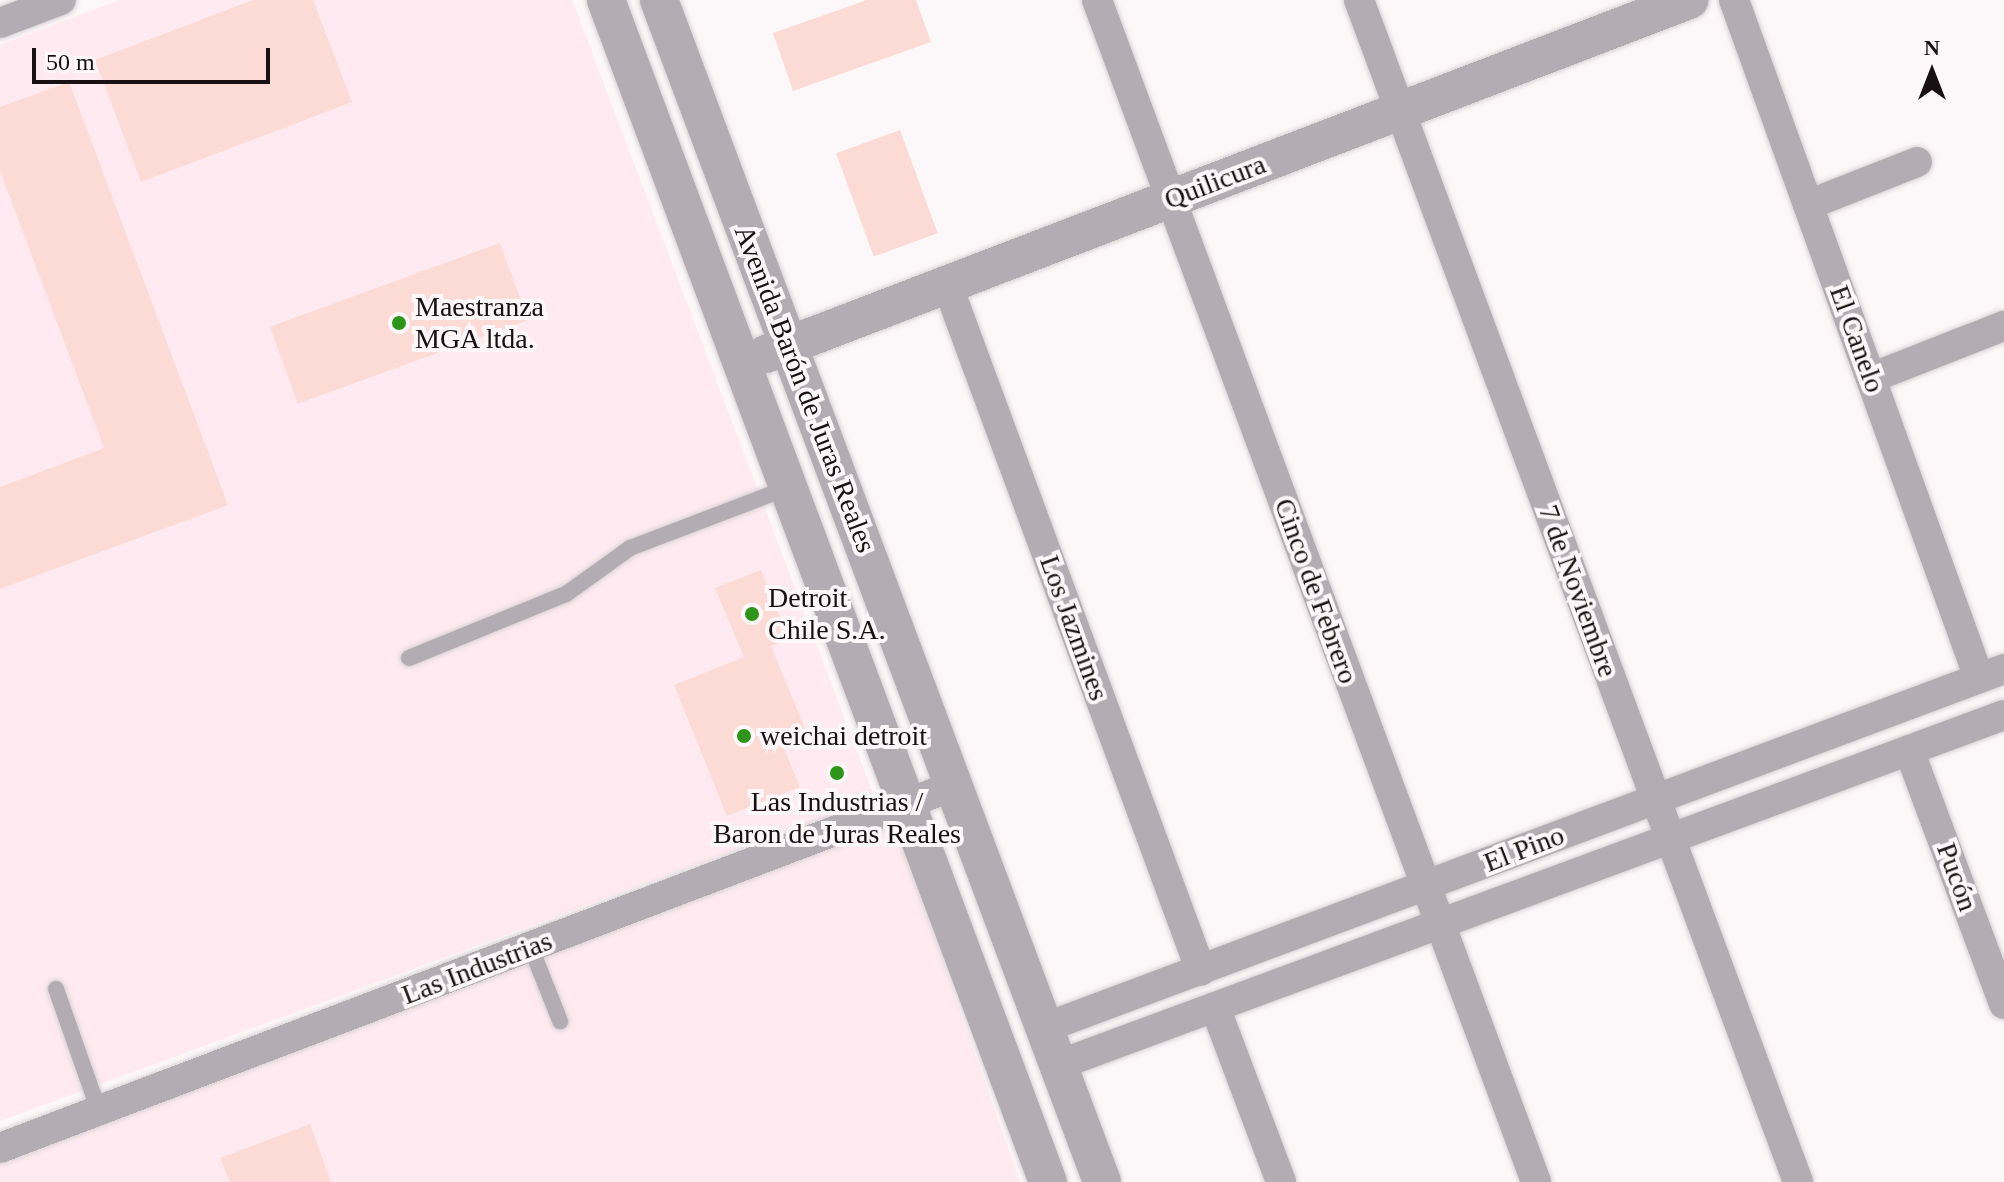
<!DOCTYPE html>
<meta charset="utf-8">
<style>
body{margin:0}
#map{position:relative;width:2004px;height:1182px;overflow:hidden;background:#fcf7f8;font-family:"Times New Roman",serif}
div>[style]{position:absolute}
.built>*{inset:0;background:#feeaf0}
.building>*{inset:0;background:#fcdbd7;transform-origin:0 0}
.roads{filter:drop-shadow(0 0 2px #d8d2d3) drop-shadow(0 0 2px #d8d2d3)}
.service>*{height:16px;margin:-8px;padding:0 8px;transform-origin:8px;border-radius:8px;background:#b4acb3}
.minor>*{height:30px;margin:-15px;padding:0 15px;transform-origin:15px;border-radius:15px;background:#b4acb3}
.tertiary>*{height:38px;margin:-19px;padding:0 19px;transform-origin:19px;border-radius:19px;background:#b4acb3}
.dots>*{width:22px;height:22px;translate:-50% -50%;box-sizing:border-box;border:4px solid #fcf7f8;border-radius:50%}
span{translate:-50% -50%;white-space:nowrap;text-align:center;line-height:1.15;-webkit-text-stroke:8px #fcf7f8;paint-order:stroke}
.street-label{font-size:28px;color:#181012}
.poi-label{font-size:28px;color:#181012}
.left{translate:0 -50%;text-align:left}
.north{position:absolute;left:1892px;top:32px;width:80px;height:80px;-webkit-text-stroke:6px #fcf7f8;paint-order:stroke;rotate:0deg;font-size:22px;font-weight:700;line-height:32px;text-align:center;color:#181012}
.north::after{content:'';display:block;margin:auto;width:28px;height:36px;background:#181012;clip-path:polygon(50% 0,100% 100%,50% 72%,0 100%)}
.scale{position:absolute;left:32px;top:48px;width:238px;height:36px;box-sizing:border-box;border:4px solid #181012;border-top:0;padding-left:10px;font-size:24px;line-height:28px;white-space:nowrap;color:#181012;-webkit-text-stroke:6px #fcf7f8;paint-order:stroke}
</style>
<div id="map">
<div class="built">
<i style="clip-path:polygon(120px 0,572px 0,875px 799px,0 1121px,0 45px)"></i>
<i style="clip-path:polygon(894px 823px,1020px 1182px,0 1182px,0 1162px)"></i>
</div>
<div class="building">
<i style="clip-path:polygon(253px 0,313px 0,352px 102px,141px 182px,95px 60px)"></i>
<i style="clip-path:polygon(867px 0,916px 0,931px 42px,793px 91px,773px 33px)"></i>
<i style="clip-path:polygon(69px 82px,228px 505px,0 589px,0 487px,104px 448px,0 171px,0 107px)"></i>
<i style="left:900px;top:130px;width:110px;height:68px;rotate:70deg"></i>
<i style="left:500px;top:243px;width:82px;height:245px;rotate:70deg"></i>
<i style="clip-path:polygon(761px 570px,789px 639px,771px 646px,806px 731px,781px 741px,800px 787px,727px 816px,674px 685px,744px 657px,715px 588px)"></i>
<i style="clip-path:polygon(310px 1124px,331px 1182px,230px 1182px,220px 1158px)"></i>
</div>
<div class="roads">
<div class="service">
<i style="left:409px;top:658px;width:170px;rotate:-22.2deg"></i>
<i style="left:566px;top:594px;width:79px;rotate:-35.7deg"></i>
<i style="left:630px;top:548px;width:168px;rotate:-20.9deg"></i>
<i style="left:531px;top:948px;width:79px;rotate:68.3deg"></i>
<i style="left:56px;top:989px;width:129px;rotate:70.6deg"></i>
</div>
<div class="minor">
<i style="left:1097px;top:0;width:1261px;rotate:69.62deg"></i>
<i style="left:1359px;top:0;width:1261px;rotate:69.62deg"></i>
<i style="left:1734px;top:0;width:721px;rotate:70.13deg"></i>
<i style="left:0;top:23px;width:65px;rotate:-20.7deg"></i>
<i style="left:1808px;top:205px;width:117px;rotate:-21.5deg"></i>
<i style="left:947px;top:284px;width:732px;rotate:69.71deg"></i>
<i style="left:1871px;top:378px;width:143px;rotate:-21.4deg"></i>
<i style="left:1909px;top:750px;width:271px;rotate:69.5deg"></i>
<i style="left:1215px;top:1007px;width:187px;rotate:69.3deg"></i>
<i style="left:1044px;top:1028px;width:1025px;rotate:-20.5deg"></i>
<i style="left:1058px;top:1065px;width:1009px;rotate:-20.3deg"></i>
<i style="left:0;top:1148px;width:1019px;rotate:-20.8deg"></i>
</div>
<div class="tertiary">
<i style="left:606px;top:0;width:1262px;rotate:69.5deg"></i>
<i style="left:659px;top:0;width:1262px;rotate:69.45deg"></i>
<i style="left:766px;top:354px;width:989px;rotate:-20.98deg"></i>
</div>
</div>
<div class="dots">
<i style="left:399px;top:323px;background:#2f951a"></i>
<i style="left:752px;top:614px;background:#2f951a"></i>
<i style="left:744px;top:736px;background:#2f951a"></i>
<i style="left:837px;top:773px;background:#2f951a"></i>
</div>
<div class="street-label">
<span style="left:1215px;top:182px;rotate:-21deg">Quilicura</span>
<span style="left:1857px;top:339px;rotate:70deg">El Canelo</span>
<span style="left:805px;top:389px;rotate:69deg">Avenida Barón de Juras Reales</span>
<span style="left:1316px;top:591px;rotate:70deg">Cinco de Febrero</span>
<span style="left:1578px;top:591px;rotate:70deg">7 de Noviembre</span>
<span style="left:1074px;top:628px;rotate:70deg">Los Jazmines</span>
<span style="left:1524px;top:849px;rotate:-21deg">El Pino</span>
<span style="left:1957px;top:877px;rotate:70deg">Pucón</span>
<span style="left:477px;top:968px;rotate:-21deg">Las Industrias</span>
</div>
<div class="poi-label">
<span class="left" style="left:415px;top:323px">Maestranza<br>MGA ltda.</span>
<span class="left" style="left:768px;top:614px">Detroit<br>Chile S.A.</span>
<span class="left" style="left:760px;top:736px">weichai detroit</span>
<span style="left:837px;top:818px">Las Industrias /<br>Baron de Juras Reales</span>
</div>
<div class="north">N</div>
<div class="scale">50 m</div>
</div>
